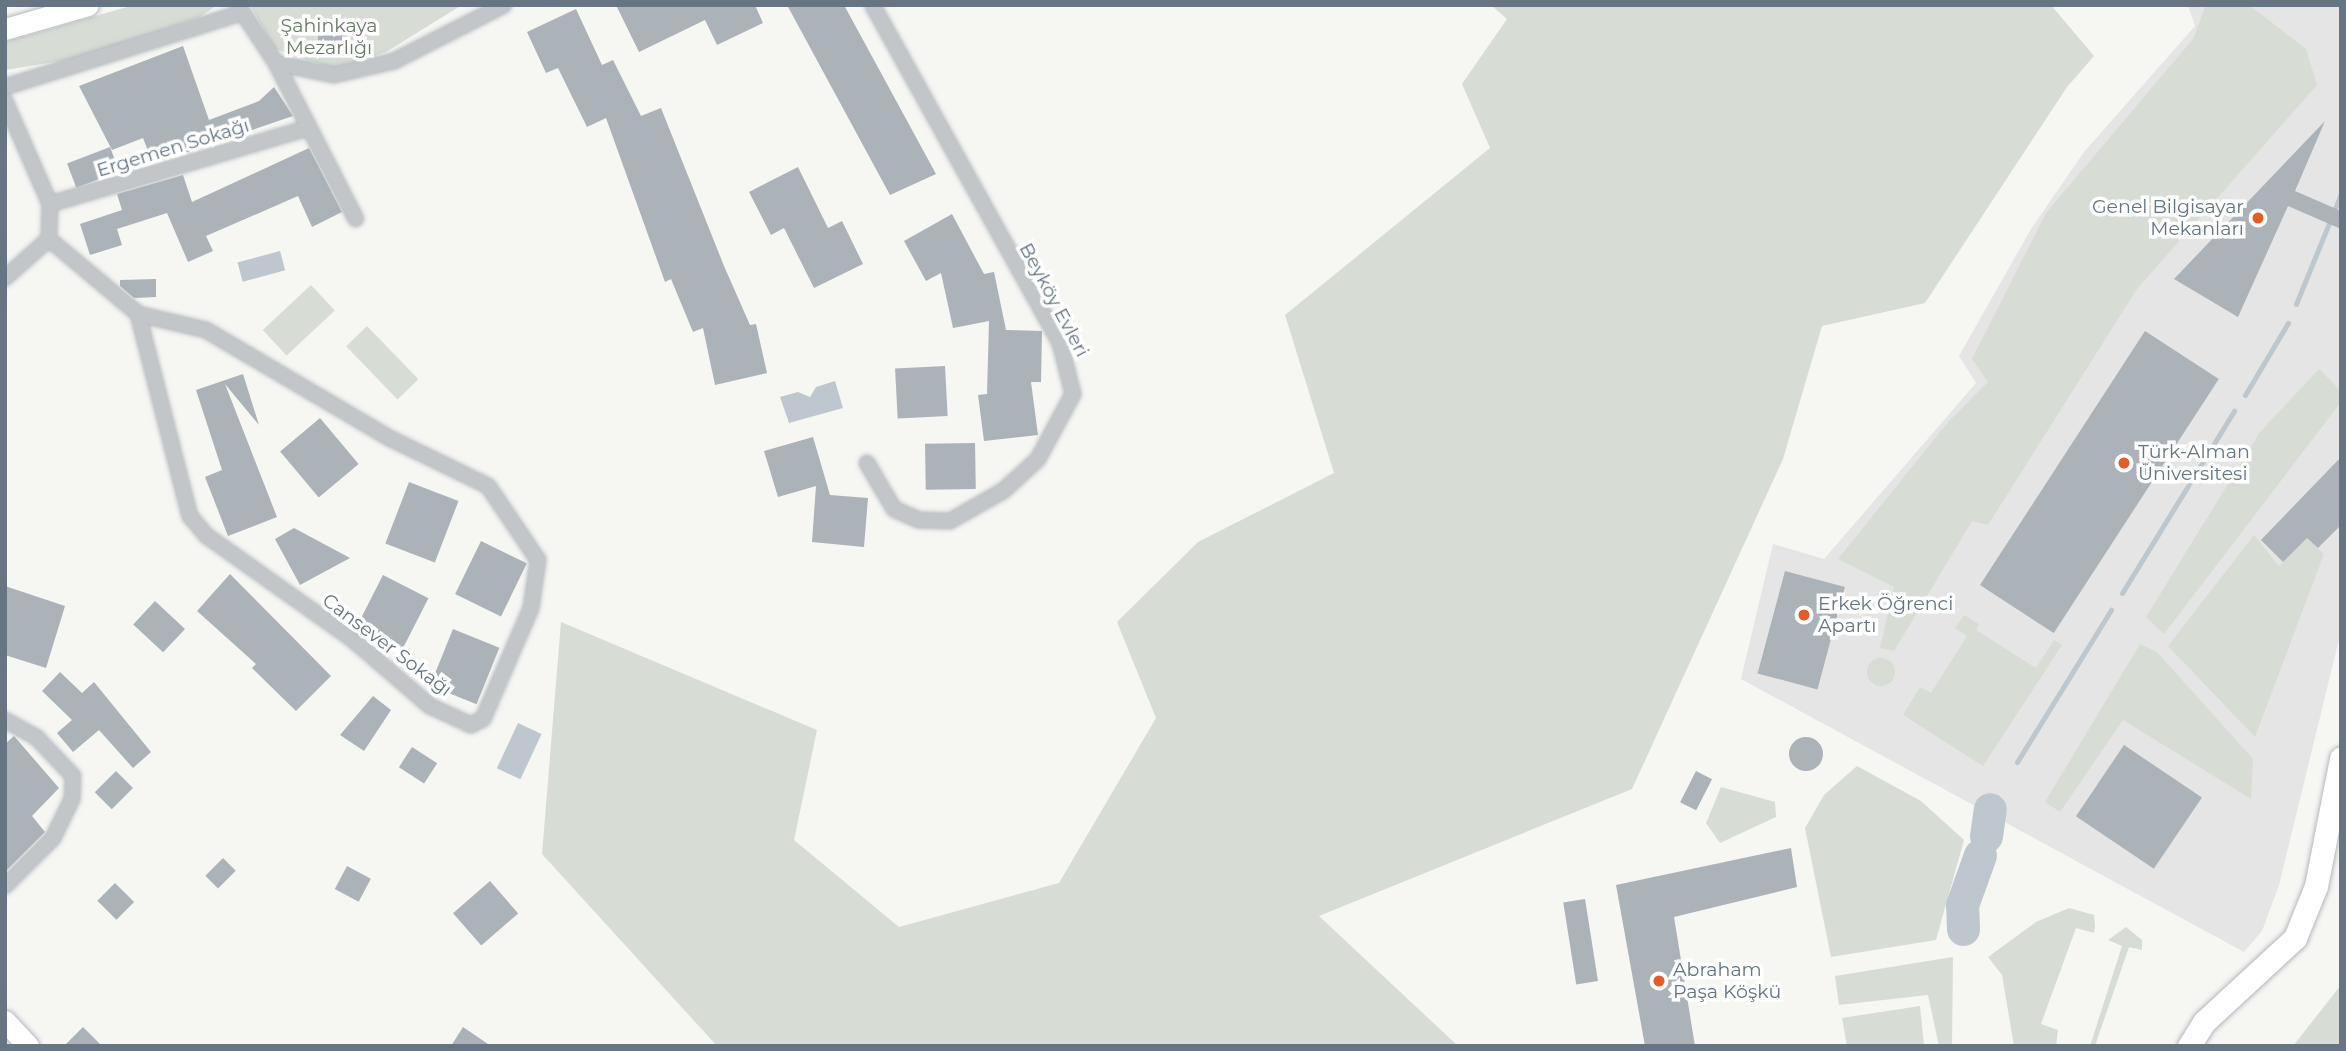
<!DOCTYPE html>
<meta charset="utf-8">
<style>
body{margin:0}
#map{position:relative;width:2346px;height:1051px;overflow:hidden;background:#f6f6f3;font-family:Montserrat,sans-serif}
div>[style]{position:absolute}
.built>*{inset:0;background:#e4e5e4}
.green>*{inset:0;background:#d7ddd4;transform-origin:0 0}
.round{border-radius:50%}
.water>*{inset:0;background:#bec7cd;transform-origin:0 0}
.stream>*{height:5px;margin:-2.5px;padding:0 2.5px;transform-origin:2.5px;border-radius:2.5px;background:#bec7cd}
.river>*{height:33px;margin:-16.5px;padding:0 16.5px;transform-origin:16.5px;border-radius:16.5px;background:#bec7cd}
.building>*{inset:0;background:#abb2b8;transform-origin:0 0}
.roads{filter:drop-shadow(0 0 2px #b4b9be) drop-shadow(0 0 2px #b4b9be)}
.street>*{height:14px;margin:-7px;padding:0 7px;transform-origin:7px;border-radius:7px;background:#c2c6c9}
.secondary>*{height:21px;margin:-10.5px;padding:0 10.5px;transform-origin:10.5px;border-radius:10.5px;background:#fff}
.primary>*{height:23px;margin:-11.5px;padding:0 11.5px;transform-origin:11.5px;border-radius:11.5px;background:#fff}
.dots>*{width:19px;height:19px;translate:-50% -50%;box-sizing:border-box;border:4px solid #fff;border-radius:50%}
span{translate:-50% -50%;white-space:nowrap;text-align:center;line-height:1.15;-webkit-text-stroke:7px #fff;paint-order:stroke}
.park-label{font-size:19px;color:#677b64}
.street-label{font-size:19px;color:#657584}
.poi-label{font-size:19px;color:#657584}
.right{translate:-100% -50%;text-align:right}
.left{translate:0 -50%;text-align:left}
.frame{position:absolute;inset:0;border:7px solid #657584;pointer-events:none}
</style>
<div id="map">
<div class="built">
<i style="clip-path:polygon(2188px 5px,2341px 5px,2341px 631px,2279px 885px,2262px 931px,2244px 952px,1741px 679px,1773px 544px,1824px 559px,1976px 383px,1959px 356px,2031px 229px,2084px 152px,2195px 26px)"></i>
</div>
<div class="green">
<i style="clip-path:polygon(134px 5px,217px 5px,200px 17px,85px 57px,5px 70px,5px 42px)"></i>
<i style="clip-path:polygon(250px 5px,462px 5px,386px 52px,334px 69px,275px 49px)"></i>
<i style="clip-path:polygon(1491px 5px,2051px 5px,2094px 56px,2067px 87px,1925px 303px,1822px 326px,1783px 459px,1632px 789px,1319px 916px,1458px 1046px,717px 1046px,542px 854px,561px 622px,817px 730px,794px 840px,899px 927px,1059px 883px,1156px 718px,1117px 622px,1198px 542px,1334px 473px,1285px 315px,1490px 148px,1462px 84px,1507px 19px)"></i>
<i style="clip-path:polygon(2206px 5px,2249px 5px,2306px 49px,2317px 85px,2137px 289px,1988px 525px,1972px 521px,1894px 651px,1880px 648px,1894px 587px,1838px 559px,1948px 422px,1988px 382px,1972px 359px,2046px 213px,2193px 39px)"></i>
<i style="left:311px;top:285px;width:35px;height:66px;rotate:47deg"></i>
<i style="left:367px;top:326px;width:74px;height:29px;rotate:46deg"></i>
<i style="clip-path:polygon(2319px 369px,2341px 391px,2341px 402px,2164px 634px,2146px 617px,2260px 432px)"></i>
<i style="clip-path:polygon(2254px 535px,2279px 566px,2307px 538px,2324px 554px,2255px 737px,2168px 646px)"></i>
<i style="clip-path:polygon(1964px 615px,1979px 624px,1976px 630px,2036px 668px,2054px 640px,2062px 645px,1983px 766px,1903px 715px,1920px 687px,1931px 693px,1967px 636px,1955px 628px)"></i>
<i style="clip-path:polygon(2140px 644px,2157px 652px,2253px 759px,2251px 799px,2123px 720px,2060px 812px,2045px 802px)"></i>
<i class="round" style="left:1867px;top:658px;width:28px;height:28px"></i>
<i style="clip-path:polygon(1857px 766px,1921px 801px,1964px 840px,1936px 940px,1831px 957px,1805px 828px,1824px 795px)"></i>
<i style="clip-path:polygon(1721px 787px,1775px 802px,1776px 817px,1720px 843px,1706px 823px)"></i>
<i style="clip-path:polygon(2069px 908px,2094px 915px,2095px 926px,2094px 933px,2076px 928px,2041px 1024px,2058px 1030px,2056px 1046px,2014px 1046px,2002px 975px,1988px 957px,2036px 922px)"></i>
<i style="clip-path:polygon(2126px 927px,2142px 940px,2142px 950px,2129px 947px,2095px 1046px,2090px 1046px,2122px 946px,2108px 940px)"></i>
<i style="clip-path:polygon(1953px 957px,1952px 1046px,1939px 1046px,1928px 995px,1839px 1005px,1835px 976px)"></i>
<i style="clip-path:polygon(2341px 985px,2341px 1046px,2293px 1046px)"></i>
<i style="clip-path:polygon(1920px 1006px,1924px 1046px,1847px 1046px,1842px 1018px)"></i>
</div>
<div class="water">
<i style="left:280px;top:251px;width:20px;height:44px;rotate:75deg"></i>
<i style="clip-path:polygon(835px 381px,843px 408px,789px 423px,780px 397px,798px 392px,810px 397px,816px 387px)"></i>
<i style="left:518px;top:723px;width:26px;height:50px;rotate:25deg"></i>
</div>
<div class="stream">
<i style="left:2296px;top:304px;width:119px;rotate:-67.8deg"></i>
<i style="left:2245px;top:395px;width:84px;rotate:-59.2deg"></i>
<i style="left:2122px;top:593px;width:214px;rotate:-58.4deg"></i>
<i style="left:2017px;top:762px;width:179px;rotate:-58.3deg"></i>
</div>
<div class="river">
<i style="left:1986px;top:836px;width:27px;rotate:-82deg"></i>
<i style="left:1963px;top:929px;width:24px;rotate:-92deg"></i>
<i style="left:1962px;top:905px;width:53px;rotate:-70.2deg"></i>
</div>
<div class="building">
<i style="clip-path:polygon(616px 5px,755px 5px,763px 23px,717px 45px,705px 20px,639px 52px)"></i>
<i style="clip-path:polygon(787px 5px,844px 5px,936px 174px,890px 195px)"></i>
<i style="clip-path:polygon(576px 9px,602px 65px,613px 60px,641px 116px,661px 108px,724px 266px,750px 325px,756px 324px,767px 373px,715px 385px,703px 328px,693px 332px,671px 279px,665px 282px,606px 118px,587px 127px,558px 68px,546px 73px,527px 32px)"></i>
<i style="left:319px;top:24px;width:29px;height:29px;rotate:4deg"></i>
<i style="clip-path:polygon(183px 46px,209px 120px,259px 101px,274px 87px,293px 116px,153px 164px,143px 138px,112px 150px,79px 86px)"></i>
<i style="clip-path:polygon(2325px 121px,2295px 191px,2341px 211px,2341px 229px,2288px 206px,2238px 317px,2174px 279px)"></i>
<i style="left:110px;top:147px;width:26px;height:46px;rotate:69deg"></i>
<i style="clip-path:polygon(309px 148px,342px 212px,312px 227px,298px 196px,206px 236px,213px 251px,188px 262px,167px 213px,117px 229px,122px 245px,90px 255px,80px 224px,122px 210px,117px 194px,183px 175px,192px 202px)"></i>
<i style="clip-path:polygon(798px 167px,828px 228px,842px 221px,863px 264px,814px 288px,784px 228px,771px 235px,749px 192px)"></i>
<i style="clip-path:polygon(952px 214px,984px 274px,994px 272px,1006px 330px,1042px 331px,1041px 382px,1031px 382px,1038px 435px,984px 441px,978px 395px,987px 394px,989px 321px,953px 328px,941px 273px,926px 281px,904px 241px)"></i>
<i style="clip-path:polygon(156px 279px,156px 297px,134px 298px,120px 286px,120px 280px)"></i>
<i style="left:2145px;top:331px;width:88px;height:303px;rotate:33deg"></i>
<i style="left:945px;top:366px;width:50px;height:50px;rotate:87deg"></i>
<i style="clip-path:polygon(243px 374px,259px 425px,225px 384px,277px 517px,228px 536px,205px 477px,222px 470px,196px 390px)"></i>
<i style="left:320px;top:418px;width:60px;height:52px;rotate:50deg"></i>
<i style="clip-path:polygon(813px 437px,830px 495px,868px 498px,864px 547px,812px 542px,816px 486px,778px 497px,764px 451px)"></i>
<i style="left:975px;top:443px;width:46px;height:50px;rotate:89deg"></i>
<i style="clip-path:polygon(2341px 457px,2341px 525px,2318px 548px,2307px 538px,2283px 562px,2261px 540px)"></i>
<i style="left:409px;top:482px;width:53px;height:66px;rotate:21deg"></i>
<i style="clip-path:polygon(294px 528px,350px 558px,300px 585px,275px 539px)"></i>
<i style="left:481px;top:541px;width:51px;height:59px;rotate:26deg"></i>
<i style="left:1785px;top:571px;width:62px;height:106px;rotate:15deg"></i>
<i style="clip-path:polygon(230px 574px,331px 676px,296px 711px,252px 668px,256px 664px,197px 611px)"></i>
<i style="left:383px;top:575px;width:51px;height:58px;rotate:27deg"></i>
<i style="clip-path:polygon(5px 586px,65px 606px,46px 668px,5px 655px)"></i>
<i style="left:155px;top:601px;width:41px;height:32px;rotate:43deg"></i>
<i style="left:453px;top:629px;width:50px;height:61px;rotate:22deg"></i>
<i style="clip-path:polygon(60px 672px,82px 693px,94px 682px,151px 752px,133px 768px,99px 730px,73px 752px,57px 733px,72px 720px,42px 691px)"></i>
<i style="clip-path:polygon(373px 696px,391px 710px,364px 751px,340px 735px)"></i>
<i style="clip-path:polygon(14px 736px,59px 788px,32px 816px,45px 832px,5px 872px,5px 744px)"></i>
<i class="round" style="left:1789px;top:737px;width:34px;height:34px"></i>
<i style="left:2124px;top:745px;width:94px;height:86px;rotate:34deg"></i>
<i style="left:412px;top:747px;width:30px;height:24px;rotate:33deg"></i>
<i style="left:116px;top:771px;width:24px;height:30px;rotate:45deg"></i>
<i style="left:1696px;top:771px;width:18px;height:35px;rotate:27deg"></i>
<i style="clip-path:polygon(1791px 848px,1797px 887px,1674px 917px,1695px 1046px,1645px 1046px,1616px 885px)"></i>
<i style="left:223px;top:858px;width:18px;height:25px;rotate:45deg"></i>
<i style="left:347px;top:866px;width:27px;height:26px;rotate:28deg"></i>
<i style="left:490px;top:881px;width:43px;height:49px;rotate:49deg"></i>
<i style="left:115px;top:883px;width:27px;height:25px;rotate:45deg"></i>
<i style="left:1585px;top:899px;width:83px;height:22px;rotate:81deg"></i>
<i style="clip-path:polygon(83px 1027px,102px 1046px,64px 1046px)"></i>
<i style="clip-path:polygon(463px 1027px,491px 1046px,451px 1046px)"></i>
</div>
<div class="roads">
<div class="street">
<i style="left:239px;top:7px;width:67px;rotate:56.5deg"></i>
<i style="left:276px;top:63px;width:175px;rotate:62.9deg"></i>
<i style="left:276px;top:63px;width:59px;rotate:11.7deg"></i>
<i style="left:334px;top:75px;width:62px;rotate:-13.1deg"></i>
<i style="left:394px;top:61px;width:123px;rotate:-27deg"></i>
<i style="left:5px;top:87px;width:247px;rotate:-17.4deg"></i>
<i style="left:5px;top:101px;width:112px;rotate:66.4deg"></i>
<i style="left:50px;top:204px;width:35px;rotate:92deg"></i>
<i style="left:50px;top:204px;width:269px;rotate:-16.4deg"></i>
<i style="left:49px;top:239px;width:116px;rotate:40.1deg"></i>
<i style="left:138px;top:314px;width:209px;rotate:75.6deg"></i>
<i style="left:190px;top:516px;width:26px;rotate:50deg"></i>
<i style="left:207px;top:536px;width:178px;rotate:35.4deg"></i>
<i style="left:352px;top:639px;width:103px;rotate:40.7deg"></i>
<i style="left:430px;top:706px;width:45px;rotate:24.9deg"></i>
<i style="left:471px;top:725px;width:13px;rotate:-27deg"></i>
<i style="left:483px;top:719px;width:121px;rotate:-66.6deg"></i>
<i style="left:531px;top:608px;width:49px;rotate:-81.7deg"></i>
<i style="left:538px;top:560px;width:89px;rotate:-124deg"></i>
<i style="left:488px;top:486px;width:108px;rotate:-154.1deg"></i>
<i style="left:391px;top:439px;width:215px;rotate:-149.5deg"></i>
<i style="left:206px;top:330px;width:70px;rotate:-166.8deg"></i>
<i style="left:5px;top:278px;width:59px;rotate:-41.6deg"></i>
<i style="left:867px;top:463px;width:53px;rotate:59.6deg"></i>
<i style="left:894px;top:509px;width:27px;rotate:24deg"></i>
<i style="left:919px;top:520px;width:31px;rotate:2deg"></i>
<i style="left:950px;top:521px;width:61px;rotate:-29.5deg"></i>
<i style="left:1003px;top:491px;width:47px;rotate:-42.4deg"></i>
<i style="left:1038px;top:459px;width:74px;rotate:-61.7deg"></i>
<i style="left:1073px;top:394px;width:53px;rotate:-104.3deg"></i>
<i style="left:1060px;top:343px;width:386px;rotate:-119deg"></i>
<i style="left:5px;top:720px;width:37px;rotate:29deg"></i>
<i style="left:37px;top:738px;width:52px;rotate:46.5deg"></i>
<i style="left:73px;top:776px;width:23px;rotate:92deg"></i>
<i style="left:72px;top:799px;width:43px;rotate:116deg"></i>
<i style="left:53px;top:838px;width:68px;rotate:135deg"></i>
</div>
<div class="secondary">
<i style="left:5px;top:29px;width:86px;rotate:-16.1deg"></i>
<i style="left:5px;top:1021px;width:34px;rotate:47deg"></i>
</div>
<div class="primary">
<i style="left:2189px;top:1046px;width:28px;rotate:-58deg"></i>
<i style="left:2204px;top:1022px;width:124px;rotate:-42.7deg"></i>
<i style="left:2295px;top:938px;width:56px;rotate:-68deg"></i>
<i style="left:2316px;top:886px;width:130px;rotate:-78.9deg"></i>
</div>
</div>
<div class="dots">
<i style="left:2258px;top:218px;background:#e55c25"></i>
<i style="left:2124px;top:463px;background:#e55c25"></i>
<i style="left:1804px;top:615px;background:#e55c25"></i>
<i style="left:1659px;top:981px;background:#e55c25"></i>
</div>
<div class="park-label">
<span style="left:329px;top:37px">Şahinkaya<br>Mezarlığı</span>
</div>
<div class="street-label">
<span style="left:173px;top:148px;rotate:-17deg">Ergemen Sokağı</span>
<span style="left:1054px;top:300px;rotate:62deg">Beyköy Evleri</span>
<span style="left:387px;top:645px;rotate:37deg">Cansever Sokağı</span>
</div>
<div class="poi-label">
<span class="right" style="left:2244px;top:218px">Genel Bilgisayar<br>Mekanları</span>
<span class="left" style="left:2138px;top:463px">Türk-Alman<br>Üniversitesi</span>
<span class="left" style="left:1818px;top:615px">Erkek Öğrenci<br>Apartı</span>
<span class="left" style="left:1673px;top:981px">Abraham<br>Paşa Köşkü</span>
</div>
<div class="frame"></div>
</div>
